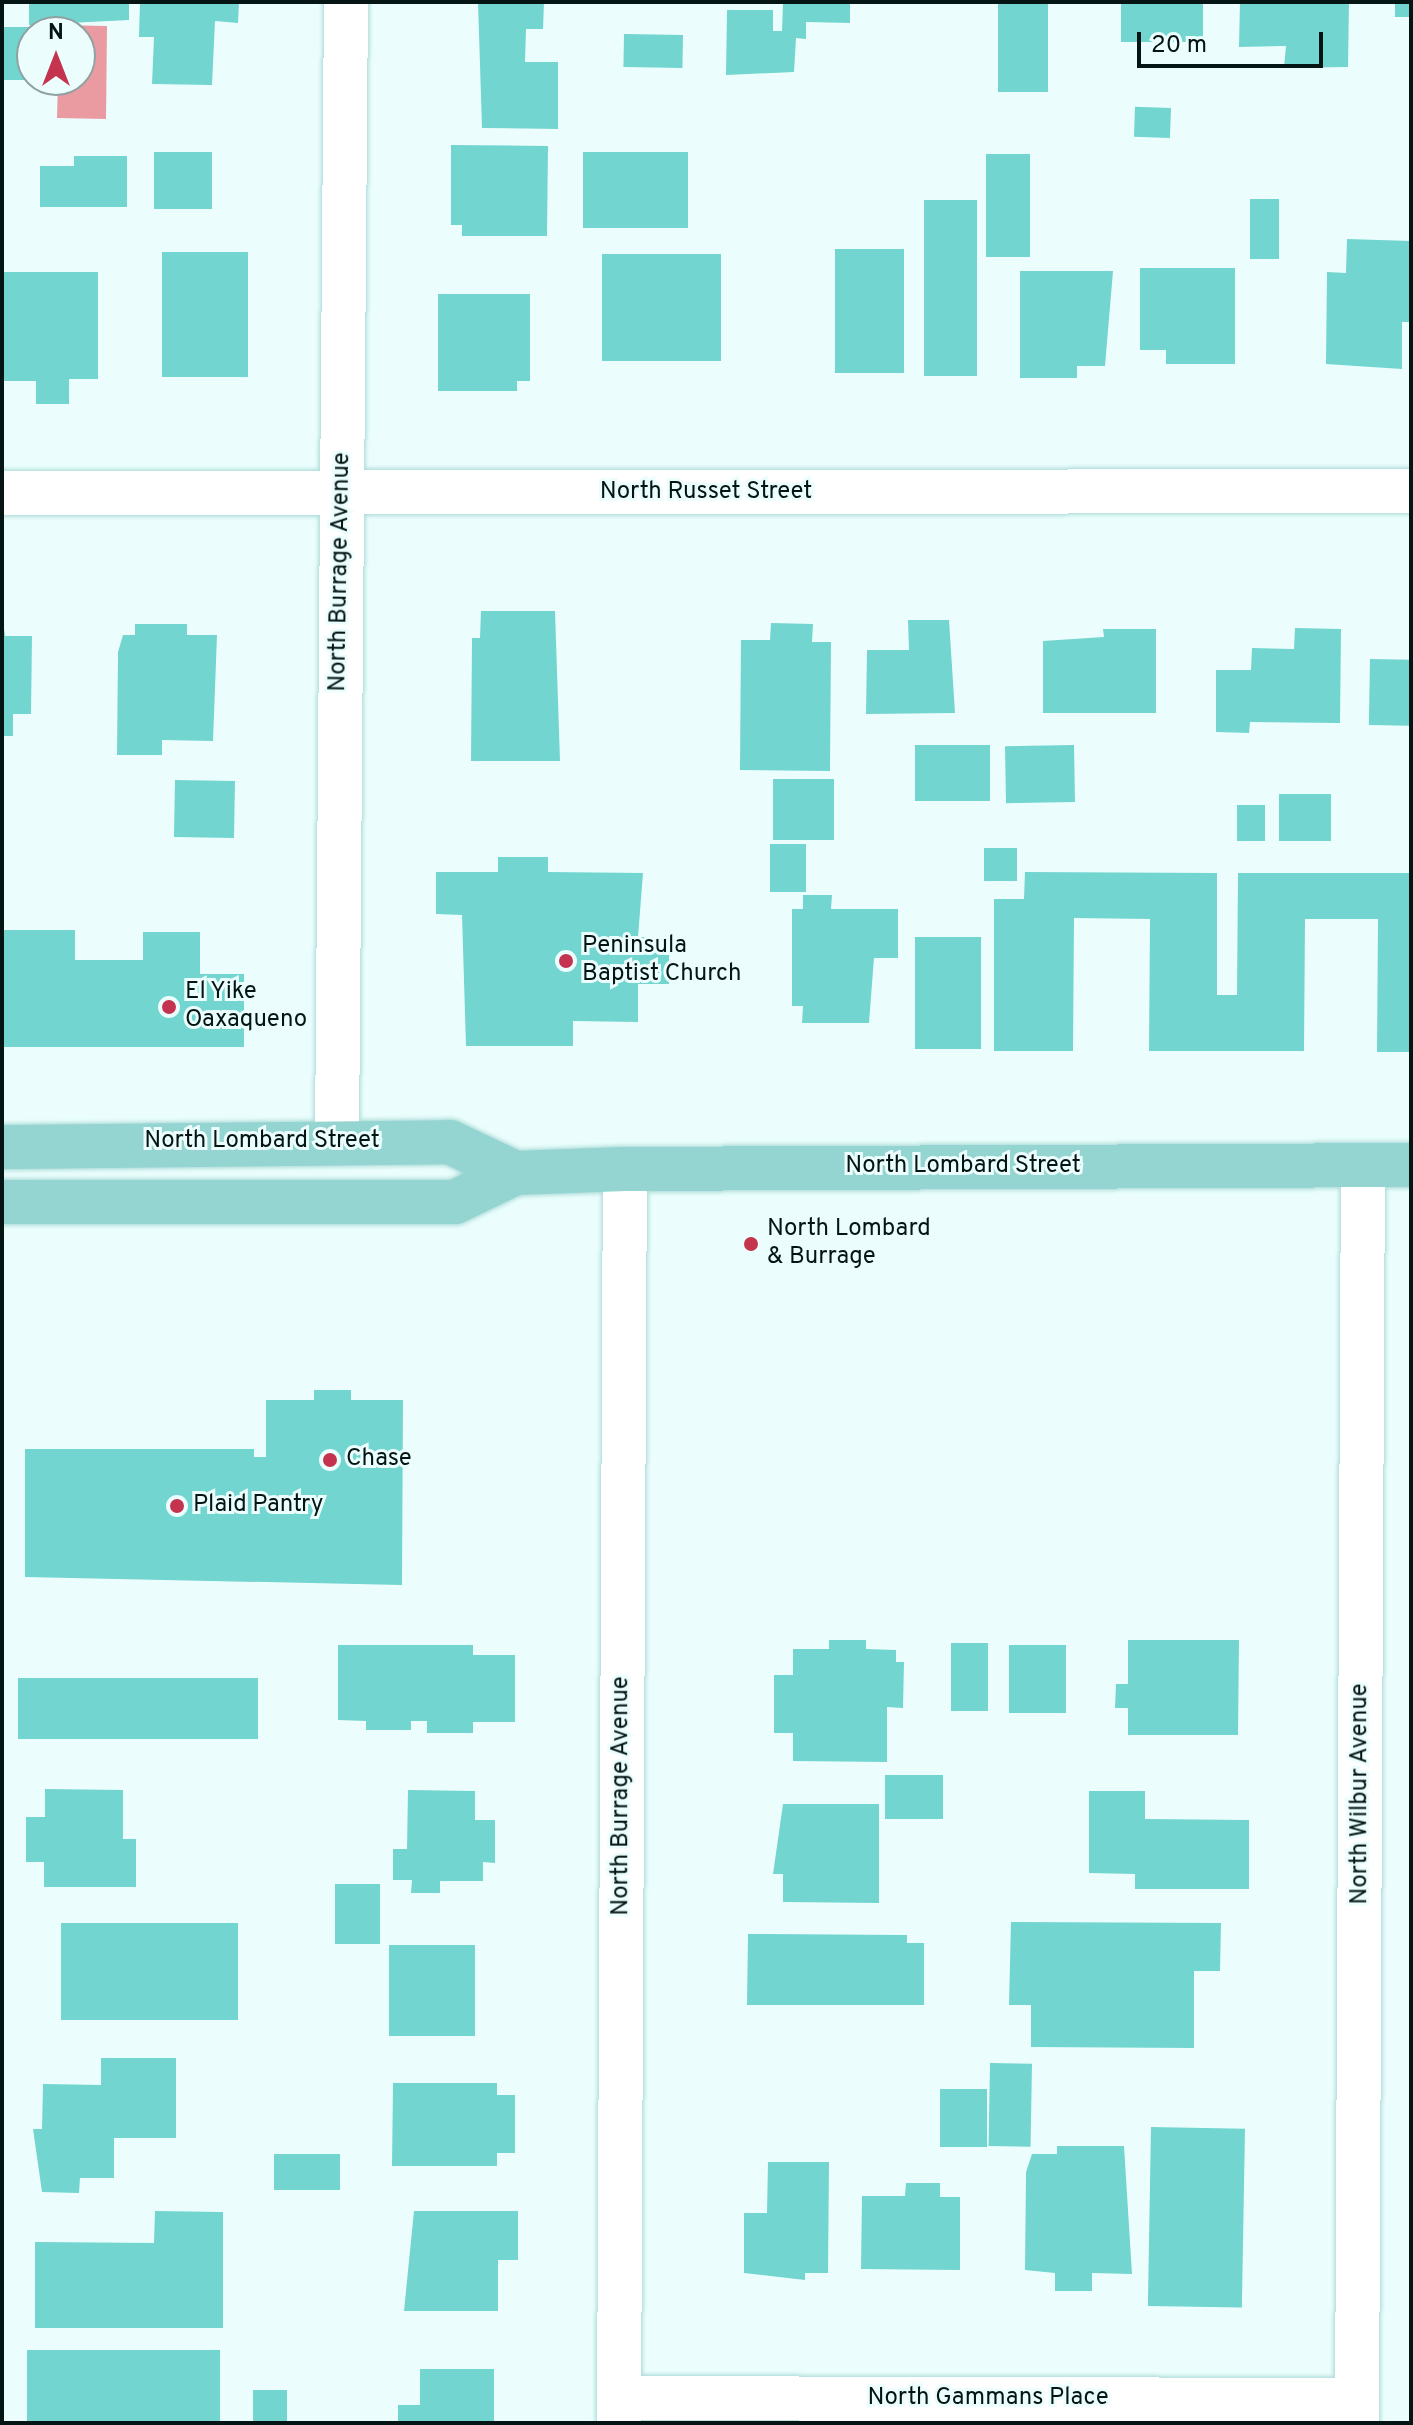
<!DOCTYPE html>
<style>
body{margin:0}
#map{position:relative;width:1413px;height:2425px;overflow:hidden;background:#ebfefd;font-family:Overpass,sans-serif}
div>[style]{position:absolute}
.water>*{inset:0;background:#e99ba1}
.building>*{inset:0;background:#72d5d0;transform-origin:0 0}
.roads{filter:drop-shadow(0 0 2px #acdbd8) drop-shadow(0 0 2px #acdbd8)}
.minor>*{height:44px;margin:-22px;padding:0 22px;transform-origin:22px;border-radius:22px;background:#fff}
.primary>*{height:44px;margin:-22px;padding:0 22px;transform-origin:22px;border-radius:22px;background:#94d4d1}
.dots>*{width:22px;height:22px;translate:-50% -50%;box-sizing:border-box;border:4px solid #ebfefd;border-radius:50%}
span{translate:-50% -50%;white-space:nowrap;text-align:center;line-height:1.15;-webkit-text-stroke:6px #ebfefd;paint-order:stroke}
.street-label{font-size:24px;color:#041514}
.poi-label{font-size:24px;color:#041514}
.left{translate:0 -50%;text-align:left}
.frame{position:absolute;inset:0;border:4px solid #041514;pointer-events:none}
.north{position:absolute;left:16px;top:16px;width:80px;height:80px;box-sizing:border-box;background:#ebfefd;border:2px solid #8fa1a0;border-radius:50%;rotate:0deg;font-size:22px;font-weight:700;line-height:32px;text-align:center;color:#041514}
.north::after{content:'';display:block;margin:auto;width:28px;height:36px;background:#c4344f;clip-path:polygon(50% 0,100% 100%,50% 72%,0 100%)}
.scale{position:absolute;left:1137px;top:32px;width:186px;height:36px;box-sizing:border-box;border:4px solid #041514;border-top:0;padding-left:10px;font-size:24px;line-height:28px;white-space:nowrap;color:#041514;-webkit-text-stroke:6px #ebfefd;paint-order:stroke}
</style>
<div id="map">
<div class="water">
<i style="clip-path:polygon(58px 25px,107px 26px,106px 119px,57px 118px,58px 80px,80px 80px,80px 32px,58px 32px)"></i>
</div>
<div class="building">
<i style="clip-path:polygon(29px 2px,129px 2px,129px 20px,29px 25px)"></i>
<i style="clip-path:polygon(140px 2px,239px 2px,238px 23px,215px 21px,212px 85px,152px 84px,154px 37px,139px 37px)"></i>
<i style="clip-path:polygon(478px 2px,544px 2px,543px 29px,526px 29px,525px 62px,558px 62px,558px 129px,482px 128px)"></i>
<i style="clip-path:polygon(783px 2px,850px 2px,850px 23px,806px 22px,806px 39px,796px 38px,794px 72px,726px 75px,727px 10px,773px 10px,773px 31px,782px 31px)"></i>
<i style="left:998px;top:2px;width:50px;height:90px"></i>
<i style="left:1121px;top:2px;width:82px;height:40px"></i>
<i style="clip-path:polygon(1240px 2px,1349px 2px,1348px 67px,1284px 68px,1286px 46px,1239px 47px)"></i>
<i style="left:1395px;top:2px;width:16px;height:15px"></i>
<i style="clip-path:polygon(2px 27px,49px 27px,32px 32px,32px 80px,2px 80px)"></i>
<i style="left:624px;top:34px;width:59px;height:33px;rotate:1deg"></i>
<i style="left:1171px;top:108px;width:30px;height:36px;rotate:92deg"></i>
<i style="clip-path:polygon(451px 145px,548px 146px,547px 236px,462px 236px,462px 225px,451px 225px)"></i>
<i style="left:154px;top:152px;width:58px;height:57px"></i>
<i style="left:688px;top:152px;width:76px;height:105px;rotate:90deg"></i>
<i style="left:986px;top:154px;width:44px;height:103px"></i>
<i style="clip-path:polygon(74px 156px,127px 156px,127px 207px,40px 207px,40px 166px,74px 166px)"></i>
<i style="left:1250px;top:199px;width:29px;height:60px"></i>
<i style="left:924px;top:200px;width:53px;height:176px"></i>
<i style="clip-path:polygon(1347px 239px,1411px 241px,1411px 322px,1402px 322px,1402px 369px,1326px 364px,1327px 272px,1346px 273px)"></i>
<i style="left:835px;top:249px;width:69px;height:124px"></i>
<i style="left:162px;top:252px;width:86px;height:125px"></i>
<i style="left:602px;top:254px;width:119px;height:107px"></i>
<i style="clip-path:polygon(1140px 268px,1235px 268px,1235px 364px,1166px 364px,1166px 350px,1140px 350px)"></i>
<i style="clip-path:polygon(1020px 271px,1113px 271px,1105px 366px,1077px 366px,1077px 378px,1020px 378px)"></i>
<i style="clip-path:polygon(2px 272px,98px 272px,98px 379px,69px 379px,69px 404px,36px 404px,36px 381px,2px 381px)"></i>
<i style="clip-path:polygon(438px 294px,530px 294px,530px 381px,517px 381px,517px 391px,438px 391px)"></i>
<i style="clip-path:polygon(481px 611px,555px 611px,560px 761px,471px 761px,472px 638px,480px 638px)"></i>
<i style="clip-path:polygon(2px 614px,5px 636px,32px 636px,31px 714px,13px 714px,13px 736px,2px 736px)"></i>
<i style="clip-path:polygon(908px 620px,949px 620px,955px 713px,866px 714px,867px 650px,909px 650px)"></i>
<i style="clip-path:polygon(771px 623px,813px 624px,812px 642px,831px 642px,830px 771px,740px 770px,741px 640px,770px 640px)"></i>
<i style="clip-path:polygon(135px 624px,187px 624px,187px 635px,217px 635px,213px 741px,162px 740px,162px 755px,117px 755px,118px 652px,123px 635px,135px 635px)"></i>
<i style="clip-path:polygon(1295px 628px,1341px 629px,1340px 723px,1250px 722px,1249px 733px,1216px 732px,1216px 670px,1251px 670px,1252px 648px,1294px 649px)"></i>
<i style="clip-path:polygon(1103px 629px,1156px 629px,1156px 713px,1043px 713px,1043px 641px,1104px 637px)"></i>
<i style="left:1370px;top:659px;width:41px;height:66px;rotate:1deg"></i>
<i style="left:915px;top:745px;width:75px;height:56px"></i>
<i style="left:1074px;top:745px;width:57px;height:69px;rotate:89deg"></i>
<i style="left:773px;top:779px;width:61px;height:61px"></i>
<i style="left:175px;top:780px;width:60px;height:57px;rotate:1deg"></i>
<i style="left:1279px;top:794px;width:52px;height:47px"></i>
<i style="left:1237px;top:805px;width:28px;height:36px"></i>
<i style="left:770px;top:844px;width:36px;height:48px"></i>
<i style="left:984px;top:848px;width:33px;height:33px"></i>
<i style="clip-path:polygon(498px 857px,548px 857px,548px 872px,643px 873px,638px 937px,669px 937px,669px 984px,638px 984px,638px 1022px,573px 1021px,573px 1046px,466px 1046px,462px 915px,436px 914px,436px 872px,498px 872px)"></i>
<i style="clip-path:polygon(1025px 872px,1217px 873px,1217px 995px,1237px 995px,1238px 873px,1411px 873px,1411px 1052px,1377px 1052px,1378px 919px,1305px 919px,1304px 1051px,1149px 1051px,1150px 919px,1074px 918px,1073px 1051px,994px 1051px,994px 899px,1024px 899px)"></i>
<i style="clip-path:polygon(803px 895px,832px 895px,831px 909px,898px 909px,898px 958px,874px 958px,869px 1023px,802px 1023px,803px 1006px,792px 1006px,792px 909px,803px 909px)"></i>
<i style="clip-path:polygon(2px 930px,75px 930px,75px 960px,143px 960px,143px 932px,200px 932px,200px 974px,244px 974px,244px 1047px,2px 1047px)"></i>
<i style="left:915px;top:937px;width:66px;height:112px"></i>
<i style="clip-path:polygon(314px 1390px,351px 1390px,351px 1400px,403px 1400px,402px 1585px,25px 1577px,25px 1449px,254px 1449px,254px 1457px,266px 1457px,266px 1400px,314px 1400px)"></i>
<i style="clip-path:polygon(829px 1640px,866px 1640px,866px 1649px,896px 1650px,896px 1662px,904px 1662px,903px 1708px,887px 1707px,887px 1762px,793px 1761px,793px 1733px,774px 1733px,774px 1675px,793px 1675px,793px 1649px,829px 1649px)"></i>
<i style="clip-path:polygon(1128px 1640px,1239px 1640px,1238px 1735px,1128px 1735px,1128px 1708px,1115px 1708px,1116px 1684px,1128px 1684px)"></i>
<i style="left:951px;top:1643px;width:37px;height:68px"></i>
<i style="clip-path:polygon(338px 1645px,473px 1645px,473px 1655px,515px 1655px,515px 1722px,473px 1722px,473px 1733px,427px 1733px,427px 1721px,411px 1721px,411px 1730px,366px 1730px,366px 1721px,338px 1720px)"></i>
<i style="left:1009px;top:1645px;width:57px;height:68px"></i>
<i style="left:258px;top:1678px;width:61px;height:240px;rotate:90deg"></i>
<i style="left:885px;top:1775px;width:58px;height:44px"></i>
<i style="clip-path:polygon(45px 1789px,123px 1790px,123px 1839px,136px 1839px,136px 1887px,44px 1887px,44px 1862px,26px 1862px,26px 1817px,45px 1817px)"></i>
<i style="clip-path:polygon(408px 1790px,475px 1791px,475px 1820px,495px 1820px,495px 1863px,483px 1862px,483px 1881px,440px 1881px,440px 1893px,411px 1893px,412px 1880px,393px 1880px,393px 1849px,407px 1849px)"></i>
<i style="clip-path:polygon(1089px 1791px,1145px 1791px,1145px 1819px,1249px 1820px,1249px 1889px,1135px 1889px,1135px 1874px,1089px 1873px)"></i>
<i style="clip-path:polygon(783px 1804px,879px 1804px,879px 1903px,783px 1902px,783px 1874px,773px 1874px)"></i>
<i style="left:335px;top:1884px;width:45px;height:60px"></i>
<i style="clip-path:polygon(1011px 1922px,1221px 1923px,1220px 1971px,1194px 1971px,1194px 2048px,1031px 2047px,1031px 2005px,1009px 2005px)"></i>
<i style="left:61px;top:1923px;width:177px;height:97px"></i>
<i style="clip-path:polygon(748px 1934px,907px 1935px,907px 1943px,924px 1943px,924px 2005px,747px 2005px)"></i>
<i style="left:389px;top:1945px;width:86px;height:91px"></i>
<i style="clip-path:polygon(101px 2058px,176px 2058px,176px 2138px,114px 2138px,114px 2178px,80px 2178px,79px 2193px,42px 2192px,33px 2129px,42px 2129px,43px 2084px,101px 2085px)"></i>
<i style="left:990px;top:2063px;width:42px;height:83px;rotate:1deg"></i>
<i style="clip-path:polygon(393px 2083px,497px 2083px,497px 2095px,515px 2095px,515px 2153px,497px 2153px,497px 2166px,392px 2166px)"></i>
<i style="left:940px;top:2089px;width:47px;height:58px"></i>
<i style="left:1151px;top:2127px;width:94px;height:179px;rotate:1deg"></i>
<i style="clip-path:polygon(1057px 2146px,1124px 2146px,1132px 2274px,1092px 2273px,1092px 2291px,1055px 2291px,1055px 2273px,1025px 2270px,1026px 2172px,1032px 2154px,1057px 2154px)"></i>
<i style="left:274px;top:2154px;width:66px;height:36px"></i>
<i style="clip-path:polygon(768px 2162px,829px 2162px,828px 2273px,805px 2273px,805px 2280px,744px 2273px,744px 2213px,767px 2213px)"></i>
<i style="clip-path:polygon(906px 2183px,940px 2183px,940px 2197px,960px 2197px,960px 2270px,861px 2269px,862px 2196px,905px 2196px)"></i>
<i style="clip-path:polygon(155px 2211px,223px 2212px,223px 2328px,35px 2328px,35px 2242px,154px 2243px)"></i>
<i style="clip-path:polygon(414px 2211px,518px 2211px,518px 2260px,498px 2260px,498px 2311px,404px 2311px)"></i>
<i style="left:27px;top:2350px;width:193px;height:73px"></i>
<i style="clip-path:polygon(420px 2369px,494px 2369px,494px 2423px,398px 2423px,398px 2405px,420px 2405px)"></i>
<i style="left:253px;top:2390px;width:34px;height:33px"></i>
</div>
<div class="roads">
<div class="minor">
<i style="left:2px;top:493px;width:1409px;rotate:-0.08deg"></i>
<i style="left:337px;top:1142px;width:1140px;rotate:-89.55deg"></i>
<i style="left:619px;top:2398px;width:738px;rotate:0.16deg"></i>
<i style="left:619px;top:2423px;width:1254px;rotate:-89.73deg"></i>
<i style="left:1357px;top:2423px;width:1258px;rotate:-89.73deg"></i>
</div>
<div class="primary">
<i style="left:2px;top:1147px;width:448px;rotate:-0.6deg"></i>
<i style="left:450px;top:1142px;width:72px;rotate:25.5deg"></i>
<i style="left:2px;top:1202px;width:453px"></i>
<i style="left:455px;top:1202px;width:67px;rotate:-25.8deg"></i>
<i style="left:515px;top:1173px;width:110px;rotate:-2.1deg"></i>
<i style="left:625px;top:1169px;width:786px;rotate:-0.29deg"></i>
</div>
</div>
<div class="dots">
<i style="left:566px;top:961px;background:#c4344f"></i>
<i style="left:169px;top:1007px;background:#c4344f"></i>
<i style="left:751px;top:1244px;background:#c4344f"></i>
<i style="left:330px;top:1460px;background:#c4344f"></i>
<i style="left:177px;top:1506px;background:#c4344f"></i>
</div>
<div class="street-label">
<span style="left:706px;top:493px">North Russet Street</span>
<span style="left:341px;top:572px;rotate:-89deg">North Burrage Avenue</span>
<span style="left:262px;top:1142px">North Lombard Street</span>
<span style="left:963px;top:1167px">North Lombard Street</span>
<span style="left:1361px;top:1794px;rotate:-90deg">North Wilbur Avenue</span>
<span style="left:622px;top:1796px;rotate:-90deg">North Burrage Avenue</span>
<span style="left:988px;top:2399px">North Gammans Place</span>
</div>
<div class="poi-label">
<span class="left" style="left:582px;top:961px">Peninsula<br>Baptist Church</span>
<span class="left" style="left:185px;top:1007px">El Yike<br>Oaxaqueno</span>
<span class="left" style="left:767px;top:1244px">North Lombard<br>&amp; Burrage</span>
<span class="left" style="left:346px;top:1460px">Chase</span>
<span class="left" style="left:193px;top:1506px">Plaid Pantry</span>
</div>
<div class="frame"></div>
<div class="north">N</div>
<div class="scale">20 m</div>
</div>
